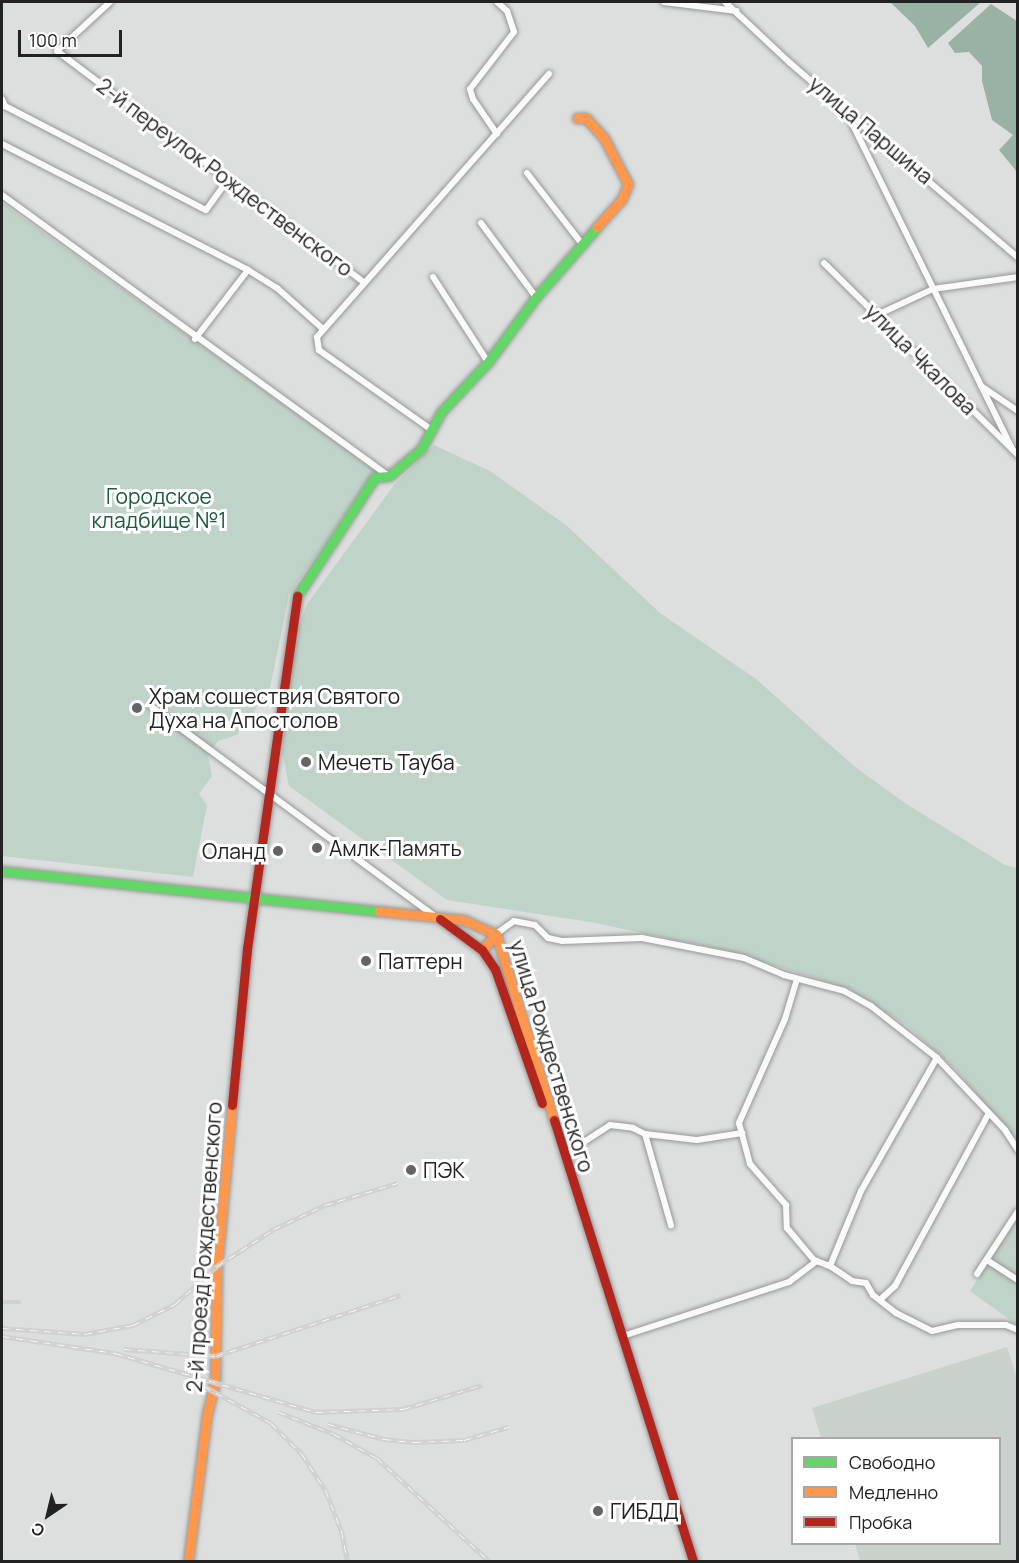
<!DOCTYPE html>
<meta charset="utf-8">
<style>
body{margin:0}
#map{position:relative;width:1019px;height:1563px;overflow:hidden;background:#dddfde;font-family:Manrope,sans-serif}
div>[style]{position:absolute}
.built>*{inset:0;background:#c9d1cd}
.green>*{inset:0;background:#c0d3c9}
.water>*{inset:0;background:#99b2a5}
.roads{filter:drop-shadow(0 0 2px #969896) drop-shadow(0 0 2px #969896)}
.street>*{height:6px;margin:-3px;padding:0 3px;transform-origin:3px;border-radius:3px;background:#fafafa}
.fast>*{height:9px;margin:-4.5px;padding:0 4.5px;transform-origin:4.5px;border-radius:4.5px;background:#63d668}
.slow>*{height:9px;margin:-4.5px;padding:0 4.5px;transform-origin:4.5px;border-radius:4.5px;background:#ff974d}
.jam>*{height:9px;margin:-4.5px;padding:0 4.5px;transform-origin:4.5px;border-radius:4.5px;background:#b3261e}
.rail>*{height:4.5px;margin-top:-2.25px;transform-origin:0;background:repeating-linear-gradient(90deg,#fff 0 7px,#d0d1d0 0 14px);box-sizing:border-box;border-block:2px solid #d0d1d0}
.dots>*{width:16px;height:16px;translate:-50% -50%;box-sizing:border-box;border:3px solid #fff;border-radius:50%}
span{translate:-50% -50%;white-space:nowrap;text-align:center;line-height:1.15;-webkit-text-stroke:6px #fff;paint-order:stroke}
.street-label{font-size:21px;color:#212221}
.park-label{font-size:21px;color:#1c5a41}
.poi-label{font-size:21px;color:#212221}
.left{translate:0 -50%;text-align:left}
.right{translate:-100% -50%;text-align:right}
.frame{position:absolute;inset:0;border:3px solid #212221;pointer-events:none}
.legend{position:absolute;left:791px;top:1437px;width:210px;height:108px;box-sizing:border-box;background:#fff;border:2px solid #a6a7a6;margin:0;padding:8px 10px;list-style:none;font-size:18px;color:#212221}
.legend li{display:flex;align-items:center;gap:12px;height:30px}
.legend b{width:30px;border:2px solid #a6a7a6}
.north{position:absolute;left:18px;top:1485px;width:60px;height:60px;-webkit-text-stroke:4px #fff;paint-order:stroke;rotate:215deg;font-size:16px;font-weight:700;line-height:24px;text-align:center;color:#212221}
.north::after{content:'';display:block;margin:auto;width:21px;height:27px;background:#212221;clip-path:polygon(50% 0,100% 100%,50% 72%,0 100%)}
.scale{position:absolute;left:18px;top:30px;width:104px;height:27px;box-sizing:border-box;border:3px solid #212221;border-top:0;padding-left:8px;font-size:18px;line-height:21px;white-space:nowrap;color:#212221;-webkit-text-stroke:4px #fff;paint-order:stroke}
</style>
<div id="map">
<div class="built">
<i style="clip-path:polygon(1007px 1347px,1018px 1381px,1017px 1561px,860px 1561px,855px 1544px,1000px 1544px,1000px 1438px,821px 1438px,812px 1408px)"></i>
</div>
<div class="green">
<i style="clip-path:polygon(2px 203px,375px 470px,289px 595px,270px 688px,237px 735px,218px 741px,208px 755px,212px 776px,199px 794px,207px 805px,193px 877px,2px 856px)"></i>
<i style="clip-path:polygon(434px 445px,490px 471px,566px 525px,660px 613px,756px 679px,854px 766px,905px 803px,1005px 865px,1017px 868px,1017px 1143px,956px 1069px,906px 1025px,848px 988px,725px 950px,590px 922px,447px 900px,289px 786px,282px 751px,294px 641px,307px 604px,394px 485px)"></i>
<i style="clip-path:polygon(1017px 1217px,1017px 1325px,970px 1291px)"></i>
</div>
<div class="water">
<i style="clip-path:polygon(890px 2px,981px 2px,928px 48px,915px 26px)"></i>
<i style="clip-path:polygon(991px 4px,1017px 21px,1017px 172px,999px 150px,1013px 135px,992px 120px,982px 81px,982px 66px,969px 52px,955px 53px,948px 43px)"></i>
</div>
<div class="roads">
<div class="street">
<i style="left:110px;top:2px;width:72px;rotate:137.2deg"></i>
<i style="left:57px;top:51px;width:384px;rotate:37deg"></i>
<i style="left:664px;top:2px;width:73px;rotate:7.1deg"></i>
<i style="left:725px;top:2px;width:89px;rotate:43.2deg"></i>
<i style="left:790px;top:63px;width:300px;rotate:40.5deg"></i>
<i style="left:2px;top:99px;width:8px;rotate:67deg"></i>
<i style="left:5px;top:106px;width:226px;rotate:27.4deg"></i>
<i style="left:206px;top:210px;width:37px;rotate:-54deg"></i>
<i style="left:845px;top:109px;width:380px;rotate:63.8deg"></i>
<i style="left:497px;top:134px;width:42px;rotate:-124.4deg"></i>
<i style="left:473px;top:99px;width:10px;rotate:-107deg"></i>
<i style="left:470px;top:89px;width:72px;rotate:-52.3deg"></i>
<i style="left:514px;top:32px;width:22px;rotate:-108deg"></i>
<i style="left:507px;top:11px;width:13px;rotate:-138deg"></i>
<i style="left:2px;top:144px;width:276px;rotate:27.1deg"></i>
<i style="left:248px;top:270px;width:34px;rotate:32deg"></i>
<i style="left:277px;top:288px;width:62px;rotate:41.7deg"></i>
<i style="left:527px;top:173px;width:90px;rotate:52.2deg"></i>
<i style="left:2px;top:195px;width:478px;rotate:36deg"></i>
<i style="left:481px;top:223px;width:92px;rotate:53.4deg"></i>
<i style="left:824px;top:263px;width:273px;rotate:44.7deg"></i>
<i style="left:433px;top:277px;width:101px;rotate:57.1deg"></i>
<i style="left:877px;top:315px;width:62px;rotate:-24.9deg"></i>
<i style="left:933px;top:289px;width:86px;rotate:-8deg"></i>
<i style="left:195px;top:339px;width:87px;rotate:-52.5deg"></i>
<i style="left:981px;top:386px;width:45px;rotate:34deg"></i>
<i style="left:429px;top:428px;width:135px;rotate:-144.7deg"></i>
<i style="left:319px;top:350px;width:13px;rotate:-99deg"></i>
<i style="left:317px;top:337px;width:351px;rotate:-48.6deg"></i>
<i style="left:152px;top:707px;width:353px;rotate:36.5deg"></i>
<i style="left:496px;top:934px;width:22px;rotate:-36deg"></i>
<i style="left:514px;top:921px;width:21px;rotate:11deg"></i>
<i style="left:535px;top:925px;width:18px;rotate:45deg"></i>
<i style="left:548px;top:938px;width:14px;rotate:12deg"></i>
<i style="left:562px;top:941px;width:80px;rotate:-2.1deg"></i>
<i style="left:642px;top:938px;width:104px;rotate:11.1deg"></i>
<i style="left:744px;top:958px;width:43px;rotate:23deg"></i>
<i style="left:784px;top:975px;width:62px;rotate:14.9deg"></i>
<i style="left:844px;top:991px;width:31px;rotate:29deg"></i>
<i style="left:871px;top:1006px;width:84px;rotate:38.2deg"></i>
<i style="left:937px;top:1058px;width:99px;rotate:46.6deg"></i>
<i style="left:1005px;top:1130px;width:24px;rotate:57deg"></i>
<i style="left:797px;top:979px;width:42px;rotate:106.7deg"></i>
<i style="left:785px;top:1019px;width:114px;rotate:113.9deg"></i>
<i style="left:739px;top:1123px;width:42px;rotate:75deg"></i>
<i style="left:750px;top:1164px;width:55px;rotate:48.7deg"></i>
<i style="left:786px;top:1205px;width:23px;rotate:88deg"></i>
<i style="left:787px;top:1228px;width:42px;rotate:49.8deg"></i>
<i style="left:814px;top:1260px;width:17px;rotate:21deg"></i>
<i style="left:830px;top:1266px;width:27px;rotate:34deg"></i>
<i style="left:852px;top:1281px;width:14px;rotate:8deg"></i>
<i style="left:866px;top:1283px;width:14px;rotate:60deg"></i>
<i style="left:873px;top:1295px;width:29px;rotate:38deg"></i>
<i style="left:896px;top:1313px;width:40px;rotate:26.6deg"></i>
<i style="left:932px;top:1331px;width:28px;rotate:-13deg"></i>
<i style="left:959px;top:1325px;width:47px"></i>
<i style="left:1006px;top:1325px;width:13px;rotate:23deg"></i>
<i style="left:645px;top:1134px;width:95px;rotate:74.1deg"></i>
<i style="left:564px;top:1155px;width:55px;rotate:-33.1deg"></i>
<i style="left:610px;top:1125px;width:23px;rotate:7deg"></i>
<i style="left:633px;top:1128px;width:13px;rotate:27deg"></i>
<i style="left:645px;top:1134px;width:52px;rotate:6.6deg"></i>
<i style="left:697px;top:1140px;width:46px;rotate:-8.8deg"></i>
<i style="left:987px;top:1260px;width:37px;rotate:33deg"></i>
<i style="left:830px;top:1266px;width:81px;rotate:-67.5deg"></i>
<i style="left:861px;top:1191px;width:153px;rotate:-60.3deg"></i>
<i style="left:977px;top:1274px;width:75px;rotate:-56.9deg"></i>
<i style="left:881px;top:1299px;width:19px;rotate:-43deg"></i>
<i style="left:895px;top:1286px;width:195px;rotate:-61.5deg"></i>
<i style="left:623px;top:1336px;width:175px;rotate:-18deg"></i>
<i style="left:789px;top:1282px;width:35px;rotate:-37deg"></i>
</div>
<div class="fast">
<i style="left:297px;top:596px;width:142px;rotate:-56.8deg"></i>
<i style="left:375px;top:477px;width:14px;rotate:-4deg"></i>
<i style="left:389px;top:476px;width:42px;rotate:-40.2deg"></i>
<i style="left:421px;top:449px;width:42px;rotate:-61.6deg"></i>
<i style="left:441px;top:412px;width:69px;rotate:-46.8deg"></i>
<i style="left:488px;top:362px;width:81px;rotate:-53.6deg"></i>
<i style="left:536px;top:297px;width:93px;rotate:-48.9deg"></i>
<i style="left:2px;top:871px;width:379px;rotate:6.1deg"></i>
</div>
<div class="slow">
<i style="left:577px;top:118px;width:9px"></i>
<i style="left:586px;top:118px;width:27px;rotate:48deg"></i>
<i style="left:604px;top:138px;width:52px;rotate:62.4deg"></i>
<i style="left:628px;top:184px;width:16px;rotate:112deg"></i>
<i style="left:622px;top:199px;width:38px;rotate:132deg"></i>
<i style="left:379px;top:911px;width:85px;rotate:6deg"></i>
<i style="left:464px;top:920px;width:35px;rotate:24deg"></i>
<i style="left:496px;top:934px;width:195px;rotate:72.7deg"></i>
<i style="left:482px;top:950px;width:21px;rotate:-49deg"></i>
<i style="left:188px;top:1562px;width:149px;rotate:-82.7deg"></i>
<i style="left:207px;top:1414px;width:33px;rotate:-76deg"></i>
<i style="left:215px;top:1382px;width:116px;rotate:-89deg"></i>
<i style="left:217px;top:1266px;width:162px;rotate:-84.7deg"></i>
</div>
<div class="jam">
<i style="left:440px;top:919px;width:52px;rotate:36.4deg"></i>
<i style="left:482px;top:950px;width:23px;rotate:56deg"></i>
<i style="left:495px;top:969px;width:142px;rotate:70.7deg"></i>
<i style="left:232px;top:1105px;width:157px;rotate:-84.5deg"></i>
<i style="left:247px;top:949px;width:357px;rotate:-81.9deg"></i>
<i style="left:554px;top:1120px;width:463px;rotate:72.5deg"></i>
</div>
</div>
<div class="rail">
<i style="left:2px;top:1302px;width:19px"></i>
<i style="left:2px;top:1328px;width:83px;rotate:4.1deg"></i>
<i style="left:85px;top:1334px;width:49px;rotate:-10.6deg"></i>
<i style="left:133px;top:1325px;width:47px;rotate:-26.6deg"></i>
<i style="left:175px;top:1304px;width:57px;rotate:-42.1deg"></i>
<i style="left:217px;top:1266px;width:68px;rotate:-33deg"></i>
<i style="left:274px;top:1229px;width:56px;rotate:-25.2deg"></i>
<i style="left:325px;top:1205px;width:76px;rotate:-16.8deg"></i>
<i style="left:2px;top:1336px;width:114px;rotate:8.6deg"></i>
<i style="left:115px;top:1353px;width:209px;rotate:16.4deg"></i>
<i style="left:316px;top:1412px;width:87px;rotate:-2deg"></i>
<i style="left:403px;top:1409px;width:83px;rotate:-16.9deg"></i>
<i style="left:124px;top:1349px;width:92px;rotate:4.4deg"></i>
<i style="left:216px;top:1356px;width:194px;rotate:-18.3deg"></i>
<i style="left:204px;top:1386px;width:77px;rotate:28.9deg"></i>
<i style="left:271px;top:1423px;width:44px;rotate:45deg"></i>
<i style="left:302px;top:1454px;width:44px;rotate:57deg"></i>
<i style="left:326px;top:1491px;width:44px;rotate:68.7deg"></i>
<i style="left:342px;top:1532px;width:31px;rotate:79deg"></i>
<i style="left:279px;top:1412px;width:59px;rotate:21.8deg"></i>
<i style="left:334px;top:1434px;width:49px;rotate:29.2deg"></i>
<i style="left:377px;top:1458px;width:154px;rotate:42.6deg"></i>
<i style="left:328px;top:1424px;width:58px;rotate:15deg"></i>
<i style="left:384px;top:1439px;width:30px;rotate:6deg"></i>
<i style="left:414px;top:1442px;width:50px;rotate:-2.3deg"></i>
<i style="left:464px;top:1440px;width:46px;rotate:-16.5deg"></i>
</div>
<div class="dots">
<i style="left:137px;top:708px;background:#636463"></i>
<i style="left:306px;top:762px;background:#636463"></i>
<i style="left:317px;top:848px;background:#636463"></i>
<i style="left:278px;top:851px;background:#636463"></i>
<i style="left:366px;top:961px;background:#636463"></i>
<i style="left:411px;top:1170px;background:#636463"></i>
<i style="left:598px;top:1511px;background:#636463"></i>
</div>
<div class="street-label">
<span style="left:871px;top:130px;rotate:40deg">улица Паршина</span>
<span style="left:225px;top:177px;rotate:37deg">2-й переулок Рождественского</span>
<span style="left:921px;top:359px;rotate:45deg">улица Чкалова</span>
<span style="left:552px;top:1056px;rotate:73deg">улица Рождественского</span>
<span style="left:204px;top:1247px;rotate:-86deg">2-й проезд Рождественского</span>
</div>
<div class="park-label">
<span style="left:159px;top:508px">Городское<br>кладбище №1</span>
</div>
<div class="poi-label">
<span class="left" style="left:149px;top:708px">Храм сошествия Святого<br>Духа на Апостолов</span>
<span class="left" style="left:318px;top:762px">Мечеть Тауба</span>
<span class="left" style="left:329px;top:848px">Амлк-Память</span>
<span class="right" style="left:266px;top:851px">Оланд</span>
<span class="left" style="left:378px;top:961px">Паттерн</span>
<span class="left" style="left:423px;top:1170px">ПЭК</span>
<span class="left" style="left:610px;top:1511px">ГИБДД</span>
</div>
<div class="frame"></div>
<ul class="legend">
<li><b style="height:8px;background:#63d668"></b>Свободно</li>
<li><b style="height:8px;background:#ff974d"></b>Медленно</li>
<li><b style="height:8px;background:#b3261e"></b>Пробка</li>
</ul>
<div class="north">С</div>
<div class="scale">100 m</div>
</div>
